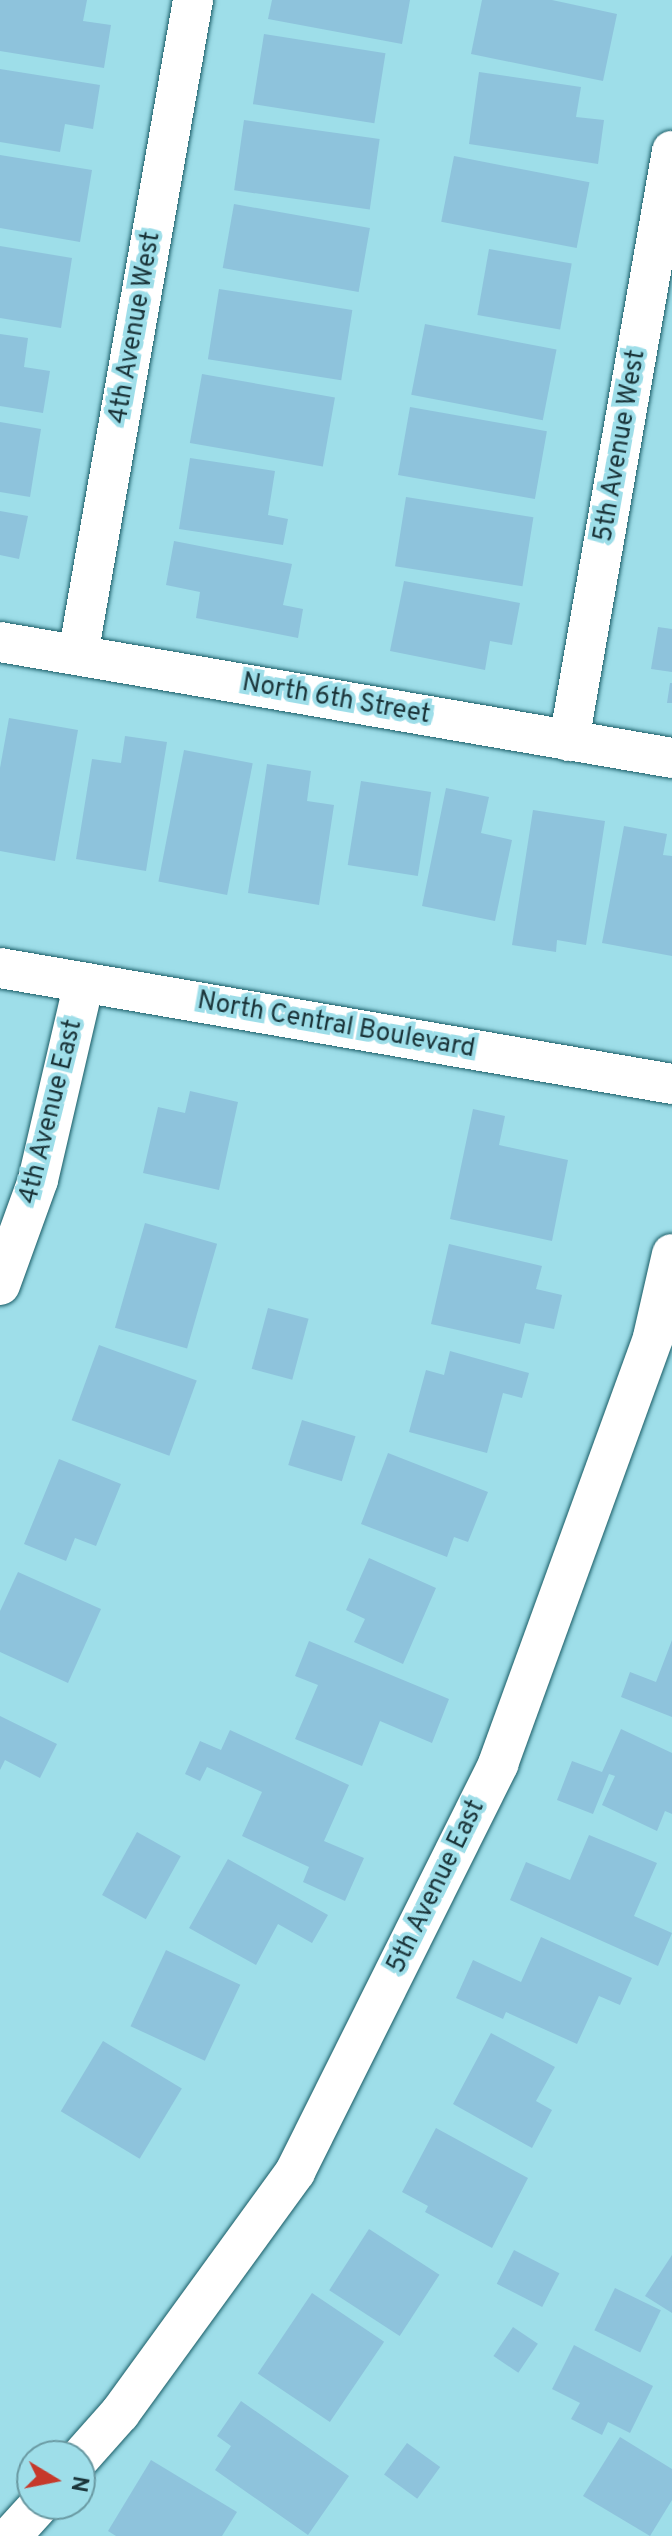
<!DOCTYPE html>
<style>
body{margin:0}
#map{position:relative;width:672px;height:2536px;overflow:hidden;background:#9edee9;font-family:Overpass,sans-serif}
div>[style]{position:absolute}
.building>*{inset:0;background:#8ec3dc;transform-origin:0 0}
.roads{filter:drop-shadow(0 0 2px #185b65) drop-shadow(0 0 2px #185b65)}
.minor>*{height:40px;margin:-20px;padding:0 20px;transform-origin:20px;border-radius:20px;background:#fff}
span{translate:-50% -50%;white-space:nowrap;text-align:center;line-height:1.15;-webkit-text-stroke:8px #9edee9;paint-order:stroke}
.street-label{font-size:26px;color:#1b353a}
.north{position:absolute;left:16px;top:2440px;width:80px;height:80px;box-sizing:border-box;background:#9edee9;border:2px solid #6a9aa3;border-radius:50%;rotate:100deg;font-size:22px;font-weight:700;line-height:32px;text-align:center;color:#1b353a}
.north::after{content:'';display:block;margin:auto;width:28px;height:36px;background:#c6392b;clip-path:polygon(50% 0,100% 100%,50% 72%,0 100%)}
</style>
<div id="map">
<div class="building">
<i style="clip-path:polygon(0 0,87px 0,83px 21px,111px 25px,104px 68px,0 51px)"></i>
<i style="clip-path:polygon(272px 0,410px 0,402px 44px,268px 19px)"></i>
<i style="clip-path:polygon(482px 0,552px 0,617px 14px,603px 81px,471px 54px)"></i>
<i style="left:264px;top:34px;width:123px;height:71px;rotate:9deg"></i>
<i style="clip-path:polygon(0 69px,100px 85px,93px 129px,65px 124px,60px 152px,0 142px)"></i>
<i style="clip-path:polygon(479px 72px,581px 87px,576px 117px,604px 120px,598px 164px,469px 144px)"></i>
<i style="left:244px;top:120px;width:137px;height:71px;rotate:8deg"></i>
<i style="clip-path:polygon(0 155px,92px 170px,80px 242px,0 228px)"></i>
<i style="left:454px;top:156px;width:138px;height:67px;rotate:11deg"></i>
<i style="left:234px;top:204px;width:138px;height:65px;rotate:10deg"></i>
<i style="clip-path:polygon(0 246px,72px 258px,61px 328px,0 318px)"></i>
<i style="left:489px;top:249px;width:84px;height:67px;rotate:10deg"></i>
<i style="left:219px;top:289px;width:135px;height:71px;rotate:9deg"></i>
<i style="left:425px;top:324px;width:134px;height:72px;rotate:11deg"></i>
<i style="clip-path:polygon(0 334px,28px 338px,24px 367px,50px 371px,43px 413px,0 406px)"></i>
<i style="left:202px;top:374px;width:135px;height:70px;rotate:10deg"></i>
<i style="left:410px;top:407px;width:139px;height:69px;rotate:10deg"></i>
<i style="clip-path:polygon(0 422px,41px 429px,30px 497px,0 492px)"></i>
<i style="clip-path:polygon(190px 458px,275px 471px,268px 515px,288px 519px,283px 545px,179px 529px)"></i>
<i style="left:406px;top:497px;width:129px;height:70px;rotate:9deg"></i>
<i style="clip-path:polygon(0 511px,28px 516px,19px 559px,0 555px)"></i>
<i style="clip-path:polygon(174px 541px,292px 564px,283px 605px,303px 609px,298px 638px,196px 618px,200px 592px,166px 585px)"></i>
<i style="clip-path:polygon(404px 581px,520px 603px,512px 645px,490px 641px,485px 670px,390px 651px)"></i>
<i style="clip-path:polygon(658px 627px,672px 629px,672px 672px,651px 669px)"></i>
<i style="clip-path:polygon(670px 683px,672px 683px,672px 703px,667px 703px)"></i>
<i style="clip-path:polygon(9px 718px,78px 730px,55px 861px,0 851px,0 768px)"></i>
<i style="clip-path:polygon(125px 736px,167px 742px,146px 871px,76px 859px,92px 759px,121px 763px)"></i>
<i style="left:184px;top:750px;width:70px;height:134px;rotate:11deg"></i>
<i style="clip-path:polygon(267px 764px,311px 771px,307px 801px,334px 805px,319px 905px,248px 893px)"></i>
<i style="left:361px;top:781px;width:71px;height:85px;rotate:9deg"></i>
<i style="clip-path:polygon(446px 788px,489px 797px,481px 833px,512px 840px,495px 921px,422px 906px)"></i>
<i style="clip-path:polygon(533px 810px,605px 821px,586px 945px,557px 940px,556px 952px,512px 945px)"></i>
<i style="clip-path:polygon(624px 826px,667px 834px,663px 855px,672px 856px,672px 956px,602px 943px)"></i>
<i style="clip-path:polygon(190px 1091px,238px 1102px,219px 1190px,143px 1173px,158px 1107px,185px 1113px)"></i>
<i style="clip-path:polygon(473px 1109px,505px 1116px,499px 1145px,568px 1160px,552px 1241px,450px 1219px)"></i>
<i style="left:145px;top:1223px;width:75px;height:109px;rotate:16deg"></i>
<i style="clip-path:polygon(449px 1244px,542px 1266px,536px 1289px,562px 1295px,554px 1329px,525px 1323px,520px 1344px,431px 1324px)"></i>
<i style="left:268px;top:1308px;width:42px;height:63px;rotate:15deg"></i>
<i style="left:99px;top:1345px;width:104px;height:80px;rotate:20deg"></i>
<i style="clip-path:polygon(450px 1351px,529px 1373px,522px 1398px,503px 1393px,487px 1453px,409px 1432px,426px 1370px,444px 1375px)"></i>
<i style="left:302px;top:1420px;width:56px;height:47px;rotate:17deg"></i>
<i style="clip-path:polygon(388px 1453px,488px 1492px,468px 1542px,454px 1537px,447px 1557px,361px 1524px)"></i>
<i style="clip-path:polygon(59px 1459px,121px 1484px,96px 1546px,75px 1538px,66px 1561px,24px 1544px)"></i>
<i style="clip-path:polygon(369px 1558px,436px 1588px,403px 1664px,354px 1642px,365px 1619px,346px 1610px)"></i>
<i style="clip-path:polygon(18px 1572px,101px 1609px,68px 1683px,0 1652px,0 1611px)"></i>
<i style="clip-path:polygon(672px 1640px,672px 1717px,621px 1697px,630px 1672px,656px 1682px)"></i>
<i style="clip-path:polygon(309px 1641px,449px 1699px,432px 1743px,380px 1721px,362px 1766px,295px 1739px,318px 1685px,295px 1676px)"></i>
<i style="clip-path:polygon(0 1716px,57px 1744px,40px 1778px,5px 1760px,0 1770px)"></i>
<i style="clip-path:polygon(621px 1729px,672px 1753px,672px 1814px,665px 1811px,657px 1831px,602px 1805px,615px 1776px,609px 1774px,593px 1814px,557px 1800px,572px 1761px,602px 1772px)"></i>
<i style="clip-path:polygon(230px 1730px,349px 1785px,324px 1841px,364px 1858px,345px 1901px,303px 1882px,309px 1867px,242px 1836px,262px 1792px,207px 1767px,200px 1781px,185px 1774px,200px 1741px,221px 1750px)"></i>
<i style="left:137px;top:1832px;width:50px;height:72px;rotate:29deg"></i>
<i style="clip-path:polygon(589px 1835px,657px 1863px,634px 1916px,672px 1933px,658px 1966px,510px 1900px,526px 1862px,570px 1880px)"></i>
<i style="clip-path:polygon(228px 1859px,328px 1915px,312px 1943px,278px 1924px,256px 1965px,189px 1928px)"></i>
<i style="clip-path:polygon(541px 1937px,632px 1978px,620px 2005px,599px 1996px,577px 2044px,506px 2012px,503px 2019px,456px 1998px,473px 1960px,521px 1982px)"></i>
<i style="left:166px;top:1950px;width:82px;height:84px;rotate:25deg"></i>
<i style="clip-path:polygon(491px 2033px,555px 2067px,536px 2101px,552px 2110px,532px 2148px,453px 2104px)"></i>
<i style="left:103px;top:2041px;width:92px;height:82px;rotate:31deg"></i>
<i style="clip-path:polygon(436px 2128px,528px 2178px,492px 2248px,425px 2212px,428px 2206px,402px 2192px)"></i>
<i style="left:369px;top:2229px;width:84px;height:73px;rotate:33deg"></i>
<i style="left:514px;top:2250px;width:51px;height:38px;rotate:27deg"></i>
<i style="clip-path:polygon(672px 2255px,672px 2313px,645px 2296px)"></i>
<i style="left:615px;top:2288px;width:51px;height:47px;rotate:26deg"></i>
<i style="left:312px;top:2293px;width:87px;height:97px;rotate:34deg"></i>
<i style="left:513px;top:2327px;width:30px;height:35px;rotate:34deg"></i>
<i style="clip-path:polygon(574px 2345px,653px 2386px,630px 2433px,608px 2422px,602px 2435px,571px 2419px,580px 2403px,552px 2389px)"></i>
<i style="clip-path:polygon(241px 2401px,349px 2476px,308px 2535px,215px 2470px,231px 2446px,217px 2436px)"></i>
<i style="clip-path:polygon(620px 2437px,672px 2469px,672px 2500px,650px 2536px,583px 2496px)"></i>
<i style="left:407px;top:2443px;width:41px;height:39px;rotate:36deg"></i>
<i style="clip-path:polygon(151px 2460px,237px 2512px,222px 2536px,116px 2536px,108px 2531px)"></i>
</div>
<div class="roads">
<div class="minor">
<i style="left:0;top:642px;width:682px;rotate:9.79deg"></i>
<i style="left:78px;top:655px;width:665px;rotate:-80.04deg"></i>
<i style="left:569px;top:741px;width:599px;rotate:-80.1deg"></i>
<i style="left:0;top:968px;width:682px;rotate:9.79deg"></i>
<i style="left:0;top:1285px;width:112px;rotate:-70.1deg"></i>
<i style="left:38px;top:1180px;width:202px;rotate:-76.9deg"></i>
<i style="left:80px;top:2458px;width:60px;rotate:-48.4deg"></i>
<i style="left:120px;top:2413px;width:298px;rotate:-54deg"></i>
<i style="left:295px;top:2172px;width:456px;rotate:-63.5deg"></i>
<i style="left:498px;top:1764px;width:454px;rotate:-70deg"></i>
<i style="left:653px;top:1337px;width:85px;rotate:-77.1deg"></i>
<i style="left:11px;top:2536px;width:43px;rotate:-47.8deg"></i>
</div>
</div>
<div class="street-label">
<span style="left:136px;top:328px;rotate:-80deg">4th Avenue West</span>
<span style="left:621px;top:446px;rotate:-80deg">5th Avenue West</span>
<span style="left:336px;top:700px;rotate:10deg">North 6th Street</span>
<span style="left:336px;top:1026px;rotate:10deg">North Central Boulevard</span>
<span style="left:52px;top:1112px;rotate:-76deg">4th Avenue East</span>
<span style="left:437px;top:1887px;rotate:-64deg">5th Avenue East</span>
</div>
<div class="north">N</div>
</div>
